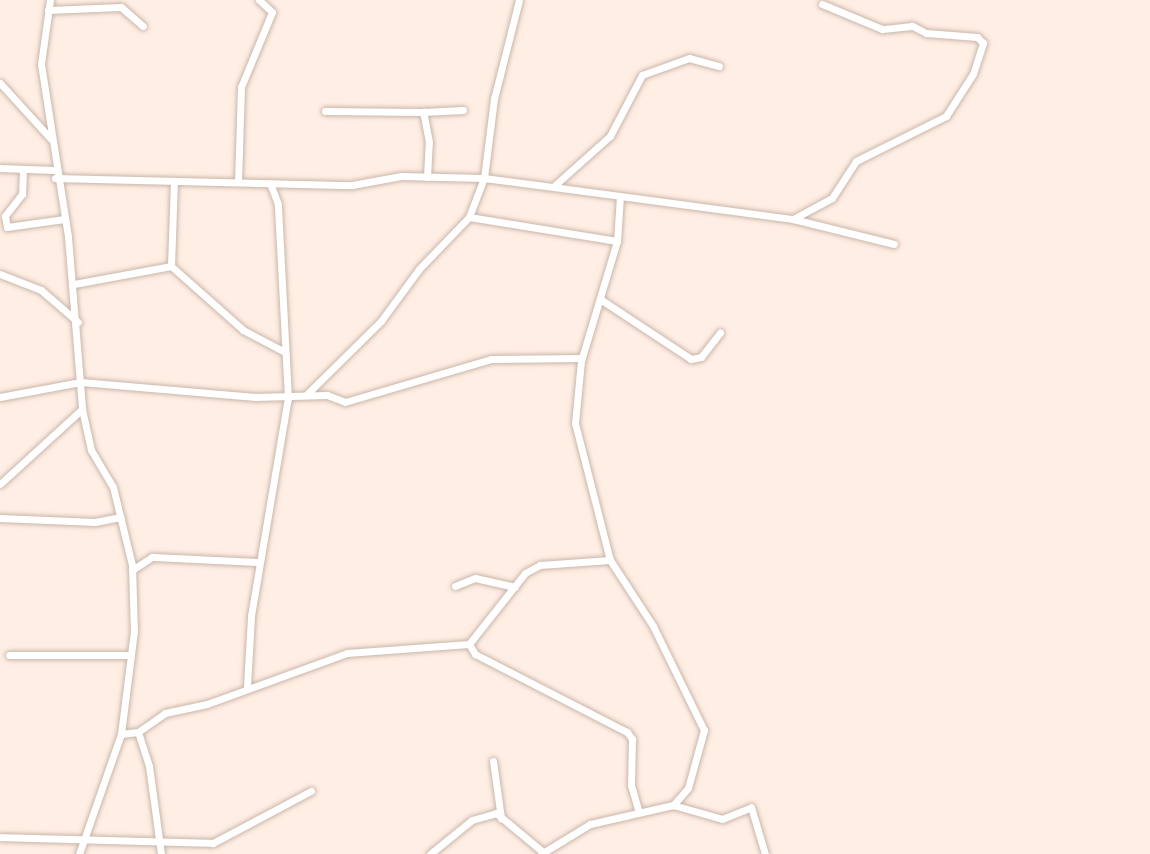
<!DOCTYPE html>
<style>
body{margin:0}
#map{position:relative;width:1150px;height:854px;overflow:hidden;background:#ffeee4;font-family:"Playfair Display",serif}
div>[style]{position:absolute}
.roads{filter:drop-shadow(0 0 2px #cab6aa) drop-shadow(0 0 2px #cab6aa)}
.minor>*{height:7px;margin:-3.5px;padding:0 3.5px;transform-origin:3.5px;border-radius:3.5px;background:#fff}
span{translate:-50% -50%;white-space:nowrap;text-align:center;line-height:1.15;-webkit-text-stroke:4.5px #fff;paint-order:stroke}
</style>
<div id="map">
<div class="roads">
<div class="minor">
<i style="left:50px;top:0;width:65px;rotate:98deg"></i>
<i style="left:41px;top:64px;width:175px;rotate:81.1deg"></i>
<i style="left:68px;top:237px;width:173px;rotate:85.3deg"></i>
<i style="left:82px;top:409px;width:42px;rotate:77.6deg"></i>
<i style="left:91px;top:450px;width:43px;rotate:59.3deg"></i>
<i style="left:113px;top:487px;width:80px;rotate:76.3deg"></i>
<i style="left:132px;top:565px;width:66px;rotate:88.3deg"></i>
<i style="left:134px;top:631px;width:104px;rotate:97.2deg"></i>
<i style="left:121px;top:734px;width:127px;rotate:109.3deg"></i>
<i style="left:48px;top:10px;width:73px;rotate:-2.4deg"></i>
<i style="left:121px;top:7px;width:29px;rotate:41deg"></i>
<i style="left:0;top:83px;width:76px;rotate:47.7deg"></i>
<i style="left:325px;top:111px;width:98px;rotate:0.6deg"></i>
<i style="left:0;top:168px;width:54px;rotate:2.1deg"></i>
<i style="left:23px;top:169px;width:25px;rotate:92deg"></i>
<i style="left:22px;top:194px;width:28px;rotate:128deg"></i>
<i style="left:5px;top:216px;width:11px;rotate:80deg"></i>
<i style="left:7px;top:227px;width:58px;rotate:-8deg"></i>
<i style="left:427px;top:177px;width:35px;rotate:-87deg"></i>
<i style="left:429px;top:142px;width:31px;rotate:-101deg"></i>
<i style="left:423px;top:112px;width:40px;rotate:-2.9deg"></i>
<i style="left:55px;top:178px;width:297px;rotate:1.4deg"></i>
<i style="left:352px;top:185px;width:50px;rotate:-10.4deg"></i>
<i style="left:401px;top:176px;width:83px;rotate:1.4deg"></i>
<i style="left:484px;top:178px;width:137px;rotate:7.5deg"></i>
<i style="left:620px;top:196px;width:45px;rotate:93.8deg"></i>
<i style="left:617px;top:241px;width:125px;rotate:106.7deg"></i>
<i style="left:581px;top:361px;width:62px;rotate:95.5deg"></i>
<i style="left:575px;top:423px;width:141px;rotate:75.7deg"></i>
<i style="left:610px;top:560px;width:79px;rotate:56.9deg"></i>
<i style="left:653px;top:626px;width:116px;rotate:63.9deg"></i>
<i style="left:704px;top:730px;width:60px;rotate:105.4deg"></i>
<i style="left:688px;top:788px;width:23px;rotate:131deg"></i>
<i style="left:673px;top:805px;width:85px;rotate:167.1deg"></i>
<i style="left:590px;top:824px;width:57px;rotate:148.5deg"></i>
<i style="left:238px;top:182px;width:95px;rotate:-88.2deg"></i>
<i style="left:241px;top:87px;width:81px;rotate:-67.5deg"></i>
<i style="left:272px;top:12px;width:18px;rotate:-137deg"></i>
<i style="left:554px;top:186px;width:75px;rotate:-41.8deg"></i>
<i style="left:610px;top:136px;width:69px;rotate:-62.3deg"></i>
<i style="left:642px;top:75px;width:50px;rotate:-19.9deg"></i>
<i style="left:689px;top:58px;width:31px;rotate:15deg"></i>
<i style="left:620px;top:196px;width:175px;rotate:7.6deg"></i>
<i style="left:793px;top:219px;width:104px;rotate:13.9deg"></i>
<i style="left:469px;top:217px;width:150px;rotate:9.2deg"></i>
<i style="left:793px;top:219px;width:44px;rotate:-28.3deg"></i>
<i style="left:832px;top:198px;width:44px;rotate:-57deg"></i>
<i style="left:856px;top:161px;width:101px;rotate:-26.6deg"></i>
<i style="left:946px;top:116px;width:50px;rotate:-57.3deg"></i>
<i style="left:973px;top:74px;width:33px;rotate:-72deg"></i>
<i style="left:983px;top:43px;width:8px;rotate:-135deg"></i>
<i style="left:977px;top:37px;width:51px;rotate:-175.5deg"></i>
<i style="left:926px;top:33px;width:16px;rotate:-153deg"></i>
<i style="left:912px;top:26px;width:30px;rotate:174deg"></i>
<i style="left:882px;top:29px;width:65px;rotate:-157.4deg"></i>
<i style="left:171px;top:266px;width:85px;rotate:-88deg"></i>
<i style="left:0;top:274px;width:44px;rotate:21.3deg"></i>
<i style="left:41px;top:290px;width:49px;rotate:40.9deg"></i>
<i style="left:74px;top:284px;width:99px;rotate:-10.5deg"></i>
<i style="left:171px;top:266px;width:96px;rotate:41.6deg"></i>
<i style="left:243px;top:330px;width:47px;rotate:27.6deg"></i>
<i style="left:600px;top:299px;width:109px;rotate:33.4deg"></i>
<i style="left:691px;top:359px;width:10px;rotate:-11deg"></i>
<i style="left:701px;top:357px;width:31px;rotate:-52deg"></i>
<i style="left:306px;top:395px;width:105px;rotate:-44.6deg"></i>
<i style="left:381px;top:321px;width:64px;rotate:-53.8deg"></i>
<i style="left:419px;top:269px;width:72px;rotate:-46.1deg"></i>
<i style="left:469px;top:217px;width:42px;rotate:-69deg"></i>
<i style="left:484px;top:178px;width:80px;rotate:-82.8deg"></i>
<i style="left:494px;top:99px;width:102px;rotate:-75.8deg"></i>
<i style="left:0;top:397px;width:82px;rotate:-10.5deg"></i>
<i style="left:81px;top:382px;width:175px;rotate:4.9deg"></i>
<i style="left:255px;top:397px;width:72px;rotate:-1.6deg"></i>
<i style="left:327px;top:395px;width:19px;rotate:21deg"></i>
<i style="left:345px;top:402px;width:152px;rotate:-16.4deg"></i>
<i style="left:491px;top:359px;width:91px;rotate:-0.6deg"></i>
<i style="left:0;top:484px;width:111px;rotate:-42.4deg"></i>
<i style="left:0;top:518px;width:95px;rotate:2.4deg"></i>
<i style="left:95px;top:522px;width:26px;rotate:-11deg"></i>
<i style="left:132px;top:570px;width:24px;rotate:-33deg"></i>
<i style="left:152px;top:557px;width:107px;rotate:2.7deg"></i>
<i style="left:455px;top:586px;width:22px;rotate:-22deg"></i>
<i style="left:475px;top:578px;width:41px;rotate:12.7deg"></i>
<i style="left:469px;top:644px;width:12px;rotate:59deg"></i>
<i style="left:475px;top:654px;width:171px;rotate:27.2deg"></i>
<i style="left:627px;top:732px;width:9px;rotate:54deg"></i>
<i style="left:632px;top:739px;width:46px;rotate:91.2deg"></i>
<i style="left:631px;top:785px;width:26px;rotate:74deg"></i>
<i style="left:9px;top:655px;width:122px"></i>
<i style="left:247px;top:686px;width:70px;rotate:-86.7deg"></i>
<i style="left:251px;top:616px;width:221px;rotate:-80.4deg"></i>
<i style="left:288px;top:398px;width:194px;rotate:-93deg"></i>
<i style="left:278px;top:204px;width:22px;rotate:-111deg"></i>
<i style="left:138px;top:732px;width:36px;rotate:72deg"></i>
<i style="left:149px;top:766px;width:89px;rotate:82.2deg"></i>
<i style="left:121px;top:734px;width:17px;rotate:-7deg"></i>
<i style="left:138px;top:732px;width:33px;rotate:-35deg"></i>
<i style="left:165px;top:713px;width:43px;rotate:-12.1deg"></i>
<i style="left:207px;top:704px;width:149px;rotate:-20deg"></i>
<i style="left:347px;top:653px;width:122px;rotate:-4.2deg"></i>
<i style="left:469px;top:644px;width:90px;rotate:-51.7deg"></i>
<i style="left:525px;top:573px;width:17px;rotate:-28deg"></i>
<i style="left:540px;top:565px;width:70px;rotate:-4.1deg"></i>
<i style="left:493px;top:761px;width:58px;rotate:82deg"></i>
<i style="left:673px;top:805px;width:51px;rotate:15.9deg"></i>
<i style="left:722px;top:819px;width:31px;rotate:-22deg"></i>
<i style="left:751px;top:807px;width:49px;rotate:73.4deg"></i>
<i style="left:0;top:837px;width:213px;rotate:1.6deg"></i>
<i style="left:213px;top:843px;width:111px;rotate:-28deg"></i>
<i style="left:430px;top:854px;width:54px;rotate:-39deg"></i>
<i style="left:472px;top:820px;width:25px;rotate:-16deg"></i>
<i style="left:496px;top:813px;width:61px;rotate:39.7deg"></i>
</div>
</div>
</div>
